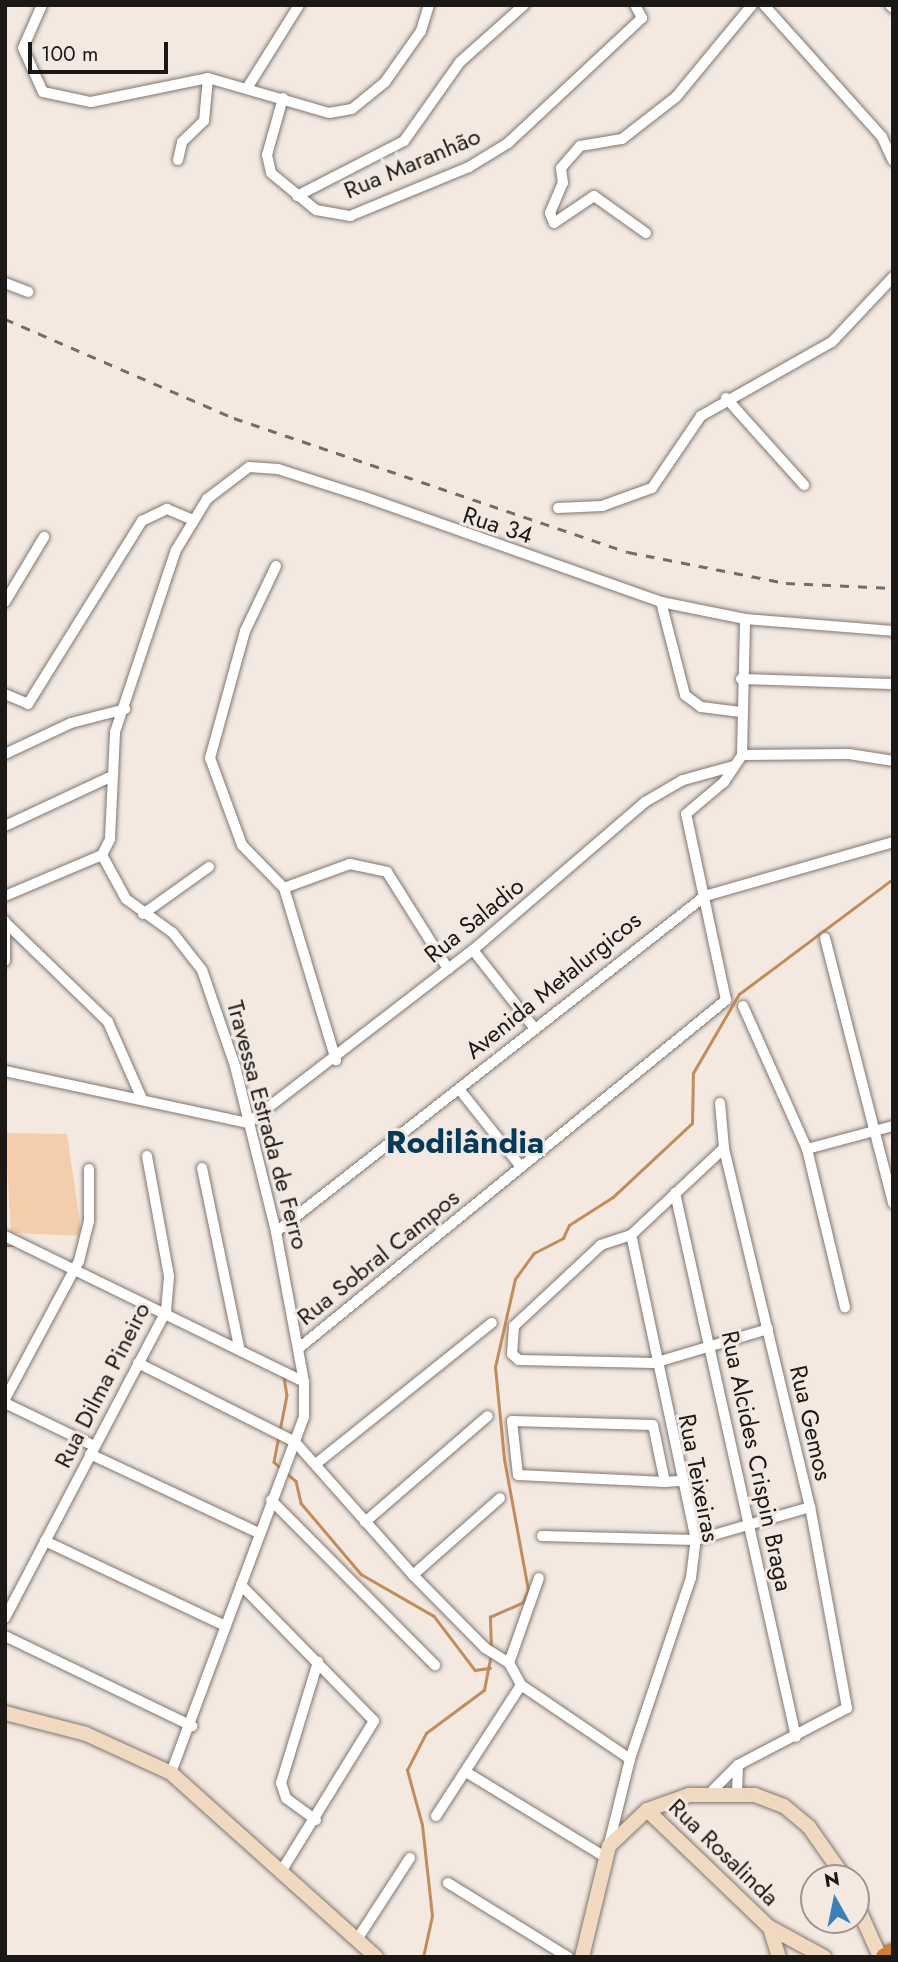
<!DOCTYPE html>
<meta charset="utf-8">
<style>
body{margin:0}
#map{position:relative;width:898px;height:1962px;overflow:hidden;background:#f3e9e1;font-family:Jost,sans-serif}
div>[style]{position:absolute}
.green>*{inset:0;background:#f4ceac}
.stream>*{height:2.5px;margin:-1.25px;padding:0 1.25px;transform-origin:1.25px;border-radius:1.25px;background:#c48c58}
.roads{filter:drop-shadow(0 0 2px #807770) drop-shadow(0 0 2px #807770)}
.street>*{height:10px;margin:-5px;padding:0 5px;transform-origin:5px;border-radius:5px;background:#fff}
.secondary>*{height:14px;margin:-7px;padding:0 7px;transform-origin:7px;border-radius:7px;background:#f0d9bf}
.highway>*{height:18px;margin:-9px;padding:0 9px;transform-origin:9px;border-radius:9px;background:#ce802a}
.rail>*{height:2.5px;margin-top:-1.25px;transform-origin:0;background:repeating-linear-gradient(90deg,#736d68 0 9px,transparent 0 18px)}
span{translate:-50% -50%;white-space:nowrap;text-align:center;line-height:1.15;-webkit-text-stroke:6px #f3e9e1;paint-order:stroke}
.street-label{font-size:24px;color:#1b1815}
.district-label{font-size:32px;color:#023a5c;font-weight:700}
.frame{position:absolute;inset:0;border:7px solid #1b1815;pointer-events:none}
.north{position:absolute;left:800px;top:1864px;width:70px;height:70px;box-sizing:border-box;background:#f3e9e1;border:2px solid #9d958f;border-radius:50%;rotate:351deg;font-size:19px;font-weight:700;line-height:28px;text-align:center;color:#1b1815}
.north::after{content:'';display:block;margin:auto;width:24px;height:32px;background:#3a82b6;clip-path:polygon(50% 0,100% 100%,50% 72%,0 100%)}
.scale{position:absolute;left:28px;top:42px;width:140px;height:32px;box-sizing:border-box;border:4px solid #1b1815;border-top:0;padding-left:9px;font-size:21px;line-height:24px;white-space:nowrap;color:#1b1815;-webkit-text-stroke:5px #f3e9e1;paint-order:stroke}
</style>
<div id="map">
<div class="green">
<i style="clip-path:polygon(5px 1133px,67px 1134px,82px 1236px,11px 1233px)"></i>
</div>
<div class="stream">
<i style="left:5px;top:1246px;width:11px"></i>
<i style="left:284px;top:1377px;width:18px;rotate:81deg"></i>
<i style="left:287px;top:1395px;width:68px;rotate:101deg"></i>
<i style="left:274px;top:1462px;width:29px;rotate:41deg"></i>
<i style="left:296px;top:1481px;width:23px;rotate:77deg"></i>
<i style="left:301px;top:1503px;width:93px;rotate:49.8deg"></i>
<i style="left:361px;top:1574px;width:84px;rotate:29.9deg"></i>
<i style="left:434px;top:1616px;width:68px;rotate:52.8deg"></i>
<i style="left:475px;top:1670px;width:15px;rotate:-8deg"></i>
<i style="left:491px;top:1649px;width:32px;rotate:-92deg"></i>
<i style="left:490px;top:1617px;width:36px;rotate:-24deg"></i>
<i style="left:523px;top:1602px;width:13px;rotate:-67deg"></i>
<i style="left:528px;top:1590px;width:133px;rotate:-100.4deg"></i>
<i style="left:504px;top:1459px;width:92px;rotate:-95.6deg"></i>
<i style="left:495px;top:1367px;width:90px;rotate:-77.2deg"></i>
<i style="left:515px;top:1279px;width:32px;rotate:-54deg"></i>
<i style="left:534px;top:1253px;width:33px;rotate:-27deg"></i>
<i style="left:563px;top:1238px;width:14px;rotate:-65deg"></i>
<i style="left:569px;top:1225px;width:52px;rotate:-32.5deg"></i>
<i style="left:613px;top:1197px;width:108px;rotate:-43.1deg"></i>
<i style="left:692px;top:1123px;width:50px;rotate:-88.9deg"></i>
<i style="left:693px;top:1073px;width:91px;rotate:-59.8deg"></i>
<i style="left:739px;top:994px;width:192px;rotate:-36.8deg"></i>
<i style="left:423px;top:1957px;width:42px;rotate:-77.6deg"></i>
<i style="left:432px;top:1916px;width:92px;rotate:-96.3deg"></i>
<i style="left:422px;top:1825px;width:57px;rotate:-105.3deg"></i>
<i style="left:407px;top:1770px;width:42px;rotate:-62.8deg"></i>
<i style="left:426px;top:1733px;width:72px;rotate:-36.6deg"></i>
<i style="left:484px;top:1690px;width:36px;rotate:-79deg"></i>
</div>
<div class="roads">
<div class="street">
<i style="left:42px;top:5px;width:47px;rotate:113.8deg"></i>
<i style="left:23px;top:48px;width:48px;rotate:65.6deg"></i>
<i style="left:43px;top:92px;width:49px;rotate:11.8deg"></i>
<i style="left:91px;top:102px;width:119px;rotate:-11.6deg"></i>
<i style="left:208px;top:78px;width:126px;rotate:16.1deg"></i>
<i style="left:329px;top:113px;width:23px;rotate:-10deg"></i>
<i style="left:352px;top:109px;width:43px;rotate:-39.3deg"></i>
<i style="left:385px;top:82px;width:62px;rotate:-54.8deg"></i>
<i style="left:421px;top:31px;width:27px;rotate:-73deg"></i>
<i style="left:764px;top:5px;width:177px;rotate:48.2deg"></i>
<i style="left:882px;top:137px;width:26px;rotate:65deg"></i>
<i style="left:890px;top:5px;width:4px;rotate:45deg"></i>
<i style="left:249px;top:85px;width:94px;rotate:-58deg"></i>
<i style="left:283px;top:98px;width:59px;rotate:105.7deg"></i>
<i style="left:267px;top:155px;width:18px;rotate:77deg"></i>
<i style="left:271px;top:173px;width:58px;rotate:39.4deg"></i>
<i style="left:316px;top:210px;width:35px;rotate:10deg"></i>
<i style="left:350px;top:216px;width:129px;rotate:-22.4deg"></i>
<i style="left:469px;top:167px;width:46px;rotate:-31.6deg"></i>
<i style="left:508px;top:143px;width:183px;rotate:-43deg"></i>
<i style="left:642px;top:18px;width:15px;rotate:-118deg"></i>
<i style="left:178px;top:160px;width:18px;rotate:-77deg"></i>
<i style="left:182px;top:142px;width:30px;rotate:-44deg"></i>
<i style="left:204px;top:121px;width:43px;rotate:-84.7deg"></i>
<i style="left:297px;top:196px;width:120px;rotate:-27.2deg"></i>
<i style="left:404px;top:141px;width:97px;rotate:-54.7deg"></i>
<i style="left:460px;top:62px;width:86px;rotate:-41.7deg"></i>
<i style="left:646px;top:233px;width:64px;rotate:-144.6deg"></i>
<i style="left:594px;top:196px;width:48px;rotate:146deg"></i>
<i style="left:554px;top:223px;width:11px;rotate:-112deg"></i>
<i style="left:550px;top:213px;width:33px;rotate:-67deg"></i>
<i style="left:563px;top:183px;width:15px;rotate:-98deg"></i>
<i style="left:561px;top:168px;width:29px;rotate:-49deg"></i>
<i style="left:580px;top:146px;width:43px;rotate:-9.5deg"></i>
<i style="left:622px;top:139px;width:68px;rotate:-37.9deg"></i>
<i style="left:676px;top:97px;width:119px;rotate:-50.4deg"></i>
<i style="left:5px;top:283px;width:25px;rotate:21deg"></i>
<i style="left:726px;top:398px;width:117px;rotate:48.1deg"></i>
<i style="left:558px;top:508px;width:44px;rotate:-2.6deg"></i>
<i style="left:602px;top:506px;width:53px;rotate:-19.8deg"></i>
<i style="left:652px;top:488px;width:87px;rotate:-55.8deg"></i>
<i style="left:701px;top:416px;width:150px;rotate:-29.5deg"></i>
<i style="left:832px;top:342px;width:89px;rotate:-46.8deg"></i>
<i style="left:276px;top:566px;width:72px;rotate:115.5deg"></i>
<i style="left:245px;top:631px;width:132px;rotate:105.4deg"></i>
<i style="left:210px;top:758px;width:93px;rotate:69.8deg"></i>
<i style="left:242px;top:845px;width:60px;rotate:45.7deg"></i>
<i style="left:5px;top:602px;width:76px;rotate:-59deg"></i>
<i style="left:661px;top:602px;width:86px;rotate:11.4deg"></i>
<i style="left:745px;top:619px;width:148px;rotate:4.6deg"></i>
<i style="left:741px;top:679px;width:152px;rotate:1.9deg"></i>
<i style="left:5px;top:694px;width:25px;rotate:23deg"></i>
<i style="left:28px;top:704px;width:216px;rotate:-58.1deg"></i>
<i style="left:142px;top:521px;width:28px;rotate:-26deg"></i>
<i style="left:167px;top:509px;width:26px;rotate:23deg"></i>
<i style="left:5px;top:754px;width:73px;rotate:-25.2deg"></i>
<i style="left:71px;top:723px;width:56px;rotate:-14.5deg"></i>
<i style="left:742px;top:755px;width:107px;rotate:-0.5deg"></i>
<i style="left:849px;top:754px;width:45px;rotate:9deg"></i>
<i style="left:5px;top:826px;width:118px;rotate:-25deg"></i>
<i style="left:102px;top:855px;width:18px;rotate:-63deg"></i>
<i style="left:110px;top:839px;width:107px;rotate:-87.3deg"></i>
<i style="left:115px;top:732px;width:192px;rotate:-71.5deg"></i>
<i style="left:176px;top:550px;width:60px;rotate:-58.7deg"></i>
<i style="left:207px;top:499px;width:53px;rotate:-37.3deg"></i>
<i style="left:249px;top:467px;width:29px;rotate:4deg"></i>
<i style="left:278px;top:469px;width:88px;rotate:17.8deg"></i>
<i style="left:362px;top:496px;width:317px;rotate:19.5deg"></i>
<i style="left:661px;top:602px;width:96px;rotate:75.5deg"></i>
<i style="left:685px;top:695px;width:20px;rotate:37deg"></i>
<i style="left:701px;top:707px;width:40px;rotate:7.1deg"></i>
<i style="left:102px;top:855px;width:50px;rotate:61.4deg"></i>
<i style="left:126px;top:899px;width:58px;rotate:35.9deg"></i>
<i style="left:173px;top:933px;width:47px;rotate:51.9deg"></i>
<i style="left:202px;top:970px;width:102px;rotate:71deg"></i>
<i style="left:235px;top:1066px;width:171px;rotate:76.1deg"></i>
<i style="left:276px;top:1232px;width:153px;rotate:79.4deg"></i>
<i style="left:304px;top:1382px;width:35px;rotate:90deg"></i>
<i style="left:304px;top:1417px;width:380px;rotate:110.5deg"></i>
<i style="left:284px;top:888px;width:70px;rotate:-20deg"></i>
<i style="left:350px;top:864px;width:38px;rotate:12deg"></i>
<i style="left:387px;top:872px;width:115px;rotate:57.8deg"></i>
<i style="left:284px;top:888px;width:180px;rotate:73.2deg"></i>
<i style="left:5px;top:896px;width:105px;rotate:-22.9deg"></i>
<i style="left:143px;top:914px;width:81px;rotate:-35.5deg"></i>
<i style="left:5px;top:921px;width:40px;rotate:90deg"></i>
<i style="left:6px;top:923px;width:142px;rotate:44.1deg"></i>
<i style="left:108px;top:1022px;width:84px;rotate:66.2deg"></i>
<i style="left:825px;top:938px;width:274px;rotate:75.6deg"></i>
<i style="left:473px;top:950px;width:100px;rotate:51.9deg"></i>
<i style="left:743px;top:1006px;width:157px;rotate:65.9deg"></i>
<i style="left:807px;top:1149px;width:163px;rotate:76.5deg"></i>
<i style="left:5px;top:1071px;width:249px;rotate:12.1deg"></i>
<i style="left:459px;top:1089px;width:100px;rotate:51.5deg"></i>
<i style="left:720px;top:1103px;width:45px;rotate:84.9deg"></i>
<i style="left:248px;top:1123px;width:284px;rotate:-37.6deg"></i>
<i style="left:473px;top:950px;width:227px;rotate:-40.7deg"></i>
<i style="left:645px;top:802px;width:44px;rotate:-30.1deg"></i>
<i style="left:683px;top:780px;width:53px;rotate:-15.4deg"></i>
<i style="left:724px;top:1148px;width:127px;rotate:136.9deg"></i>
<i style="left:631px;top:1235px;width:32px;rotate:162deg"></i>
<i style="left:601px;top:1245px;width:119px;rotate:137deg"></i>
<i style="left:514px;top:1326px;width:28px;rotate:94deg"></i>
<i style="left:512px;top:1354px;width:9px;rotate:41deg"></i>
<i style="left:519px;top:1360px;width:135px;rotate:1.3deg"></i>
<i style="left:654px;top:1363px;width:119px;rotate:-16.6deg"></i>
<i style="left:807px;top:1149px;width:89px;rotate:-15deg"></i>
<i style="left:202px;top:1168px;width:183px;rotate:78.3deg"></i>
<i style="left:675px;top:1193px;width:557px;rotate:77.46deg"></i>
<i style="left:276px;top:1232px;width:545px;rotate:-38.07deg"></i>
<i style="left:705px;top:896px;width:196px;rotate:-16deg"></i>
<i style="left:5px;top:1236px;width:333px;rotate:26deg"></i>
<i style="left:299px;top:1348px;width:551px;rotate:-39.18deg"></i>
<i style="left:726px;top:1000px;width:190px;rotate:-102.1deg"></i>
<i style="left:686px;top:814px;width:50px;rotate:-40.1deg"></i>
<i style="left:724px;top:782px;width:32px;rotate:-56deg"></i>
<i style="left:742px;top:755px;width:136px;rotate:-88.7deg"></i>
<i style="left:138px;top:1363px;width:176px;rotate:26.7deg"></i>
<i style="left:295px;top:1442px;width:178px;rotate:48.4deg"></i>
<i style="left:413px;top:1575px;width:103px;rotate:45.4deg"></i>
<i style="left:485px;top:1648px;width:28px;rotate:32deg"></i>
<i style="left:509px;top:1663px;width:25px;rotate:61deg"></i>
<i style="left:521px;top:1685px;width:132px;rotate:34.2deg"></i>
<i style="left:5px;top:1399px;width:157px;rotate:-61.8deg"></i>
<i style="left:79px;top:1261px;width:41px;rotate:-76deg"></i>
<i style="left:89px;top:1221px;width:52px;rotate:-90deg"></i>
<i style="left:5px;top:1403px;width:99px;rotate:25.8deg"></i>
<i style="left:90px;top:1454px;width:187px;rotate:25.1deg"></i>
<i style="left:317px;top:1463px;width:224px;rotate:-38.7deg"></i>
<i style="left:665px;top:1482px;width:58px;rotate:-101.9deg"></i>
<i style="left:653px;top:1425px;width:141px;rotate:-178.4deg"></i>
<i style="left:512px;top:1421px;width:54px;rotate:83.7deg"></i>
<i style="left:518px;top:1475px;width:147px;rotate:2.7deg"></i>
<i style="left:665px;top:1482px;width:14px;rotate:-4deg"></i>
<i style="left:271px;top:1500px;width:233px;rotate:45.2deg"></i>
<i style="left:365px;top:1522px;width:162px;rotate:-40.8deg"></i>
<i style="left:542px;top:1536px;width:154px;rotate:1.5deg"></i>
<i style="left:696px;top:1540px;width:119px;rotate:-16.1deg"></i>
<i style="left:45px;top:1541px;width:200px;rotate:25.2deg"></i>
<i style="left:413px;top:1575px;width:116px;rotate:-41.5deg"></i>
<i style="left:241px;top:1585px;width:190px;rotate:45.6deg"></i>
<i style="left:374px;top:1721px;width:179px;rotate:121.7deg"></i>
<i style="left:5px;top:1618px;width:347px;rotate:-62.3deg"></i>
<i style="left:166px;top:1311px;width:35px;rotate:-85deg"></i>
<i style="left:169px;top:1276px;width:122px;rotate:-100.4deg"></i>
<i style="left:5px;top:1636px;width:208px;rotate:25.7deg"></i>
<i style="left:509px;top:1663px;width:90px;rotate:-70.6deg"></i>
<i style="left:466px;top:1772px;width:163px;rotate:31.4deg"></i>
<i style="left:713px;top:1790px;width:35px;rotate:-45deg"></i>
<i style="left:738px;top:1765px;width:123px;rotate:-27.6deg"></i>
<i style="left:847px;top:1708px;width:204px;rotate:-100.4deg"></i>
<i style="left:810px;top:1507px;width:369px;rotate:-103.5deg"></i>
<i style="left:737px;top:1793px;width:28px;rotate:-88deg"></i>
<i style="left:436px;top:1816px;width:156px;rotate:-57deg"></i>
<i style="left:316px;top:1820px;width:37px;rotate:-144deg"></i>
<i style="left:286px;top:1798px;width:16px;rotate:-108deg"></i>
<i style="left:281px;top:1783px;width:127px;rotate:-73deg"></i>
<i style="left:609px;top:1844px;width:88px;rotate:-76.1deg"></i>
<i style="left:630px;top:1759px;width:191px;rotate:-71.4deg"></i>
<i style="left:691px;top:1578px;width:38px;rotate:-83deg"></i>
<i style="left:696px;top:1540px;width:312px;rotate:-102deg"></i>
<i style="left:448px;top:1883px;width:141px;rotate:31.7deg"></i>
<i style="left:356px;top:1941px;width:99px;rotate:-57deg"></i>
</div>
<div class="secondary">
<i style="left:5px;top:1713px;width:84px;rotate:14.5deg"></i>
<i style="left:86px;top:1734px;width:94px;rotate:24.6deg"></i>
<i style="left:171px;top:1773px;width:275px;rotate:41.9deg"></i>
<i style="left:647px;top:1810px;width:169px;rotate:43.8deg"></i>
<i style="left:769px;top:1927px;width:63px;rotate:28.6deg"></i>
<i style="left:856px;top:1903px;width:59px;rotate:66deg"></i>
<i style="left:770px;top:1928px;width:30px;rotate:73deg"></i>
<i style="left:582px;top:1957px;width:114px;rotate:-76.3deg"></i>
<i style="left:609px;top:1846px;width:52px;rotate:-43.5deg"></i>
<i style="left:647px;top:1810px;width:45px;rotate:-19.7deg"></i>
<i style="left:689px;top:1795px;width:66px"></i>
<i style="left:755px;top:1795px;width:31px;rotate:21deg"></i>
<i style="left:784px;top:1806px;width:33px;rotate:40deg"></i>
<i style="left:809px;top:1827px;width:62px;rotate:54.8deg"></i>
</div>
<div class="highway">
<i style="left:885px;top:1957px;width:9px;rotate:-27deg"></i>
</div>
</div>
<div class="rail">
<i style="left:5px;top:319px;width:249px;rotate:23.4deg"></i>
<i style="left:234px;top:418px;width:416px;rotate:18.8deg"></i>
<i style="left:628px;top:552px;width:161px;rotate:11.1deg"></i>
<i style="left:786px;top:583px;width:107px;rotate:2.7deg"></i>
</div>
<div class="street-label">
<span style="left:412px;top:163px;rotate:-23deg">Rua Maranhão</span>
<span style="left:498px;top:525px;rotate:18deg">Rua 34</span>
<span style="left:474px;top:920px;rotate:-39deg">Rua Saladio</span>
<span style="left:553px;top:985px;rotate:-39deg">Avenida Metalurgicos</span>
<span style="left:268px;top:1125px;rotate:75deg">Travessa Estrada de Ferro</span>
<span style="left:378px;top:1257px;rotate:-39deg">Rua Sobral Campos</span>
<span style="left:102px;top:1385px;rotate:-63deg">Rua Dilma Pineiro</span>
<span style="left:811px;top:1423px;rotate:77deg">Rua Gemos</span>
<span style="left:757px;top:1461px;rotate:78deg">Rua Alcides Crispin Braga</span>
<span style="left:699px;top:1478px;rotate:79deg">Rua Teixeiras</span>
<span style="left:724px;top:1852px;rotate:44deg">Rua Rosalinda</span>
</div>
<div class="district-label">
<span style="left:465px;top:1142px">Rodilândia</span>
</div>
<div class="frame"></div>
<div class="north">N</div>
<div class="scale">100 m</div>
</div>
